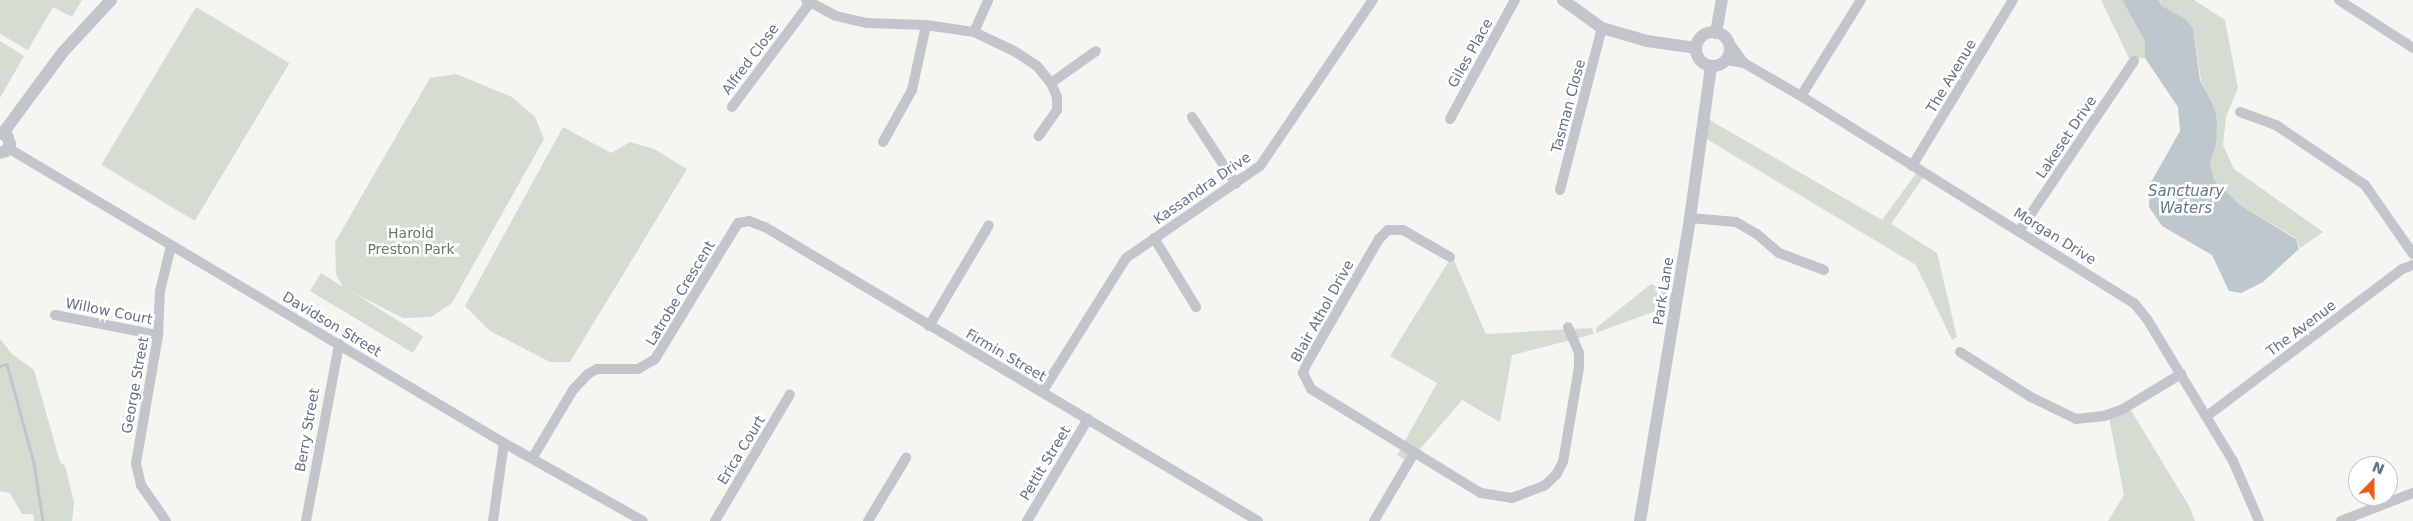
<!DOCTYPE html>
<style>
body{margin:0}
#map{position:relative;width:2413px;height:521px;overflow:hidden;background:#f5f5f1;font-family:"DejaVu Sans",sans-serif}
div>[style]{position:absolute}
.green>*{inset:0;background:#d5dcd2;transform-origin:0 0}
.water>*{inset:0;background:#bdc7cd}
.stream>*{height:2.5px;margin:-1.25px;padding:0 1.25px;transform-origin:1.25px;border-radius:1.25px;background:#bdc7cd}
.minor>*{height:10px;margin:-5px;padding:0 5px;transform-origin:5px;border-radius:5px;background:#c2c5c9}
.tertiary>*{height:12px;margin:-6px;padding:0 6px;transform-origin:6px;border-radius:6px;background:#c2c5c9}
.tertiary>.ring{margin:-6px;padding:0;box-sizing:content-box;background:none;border:12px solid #c2c5c9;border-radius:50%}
span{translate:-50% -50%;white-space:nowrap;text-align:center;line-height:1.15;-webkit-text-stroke:5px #fff;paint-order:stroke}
.street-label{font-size:14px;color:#637283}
.park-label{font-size:14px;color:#647a62}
.water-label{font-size:15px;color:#637a87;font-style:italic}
.north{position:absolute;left:2348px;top:456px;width:50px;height:50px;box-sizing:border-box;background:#fff;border:1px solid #c1c7cd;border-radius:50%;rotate:22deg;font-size:14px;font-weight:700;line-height:20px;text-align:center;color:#637283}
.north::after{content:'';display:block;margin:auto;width:18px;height:22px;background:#e95d1c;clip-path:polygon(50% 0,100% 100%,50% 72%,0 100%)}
</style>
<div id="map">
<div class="green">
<i style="clip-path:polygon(0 0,82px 0,72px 17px,53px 7px,28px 50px,0 34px)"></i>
<i style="clip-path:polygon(2101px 0,2122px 0,2145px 41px,2145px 58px,2129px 58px)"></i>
<i style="clip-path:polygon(2160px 0,2194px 0,2225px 20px,2238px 88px,2226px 117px,2223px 145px,2234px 169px,2323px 232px,2300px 248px,2296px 238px,2240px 205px,2214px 180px,2210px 162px,2217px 124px,2201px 80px,2193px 28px,2162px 6px)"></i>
<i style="left:196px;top:7px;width:109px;height:184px;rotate:31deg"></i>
<i style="clip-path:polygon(0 41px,24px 56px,0 98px)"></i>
<i style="clip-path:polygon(456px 74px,512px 97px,535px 117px,544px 139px,452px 303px,431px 317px,403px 318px,352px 292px,423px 336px,413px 353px,310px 291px,321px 273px,343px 287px,336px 274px,335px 242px,430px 78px)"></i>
<i style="clip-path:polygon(1708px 119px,1882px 220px,1920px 168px,1927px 172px,1891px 224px,1937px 253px,1957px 337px,1952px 340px,1916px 265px,1705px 138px)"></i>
<i style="clip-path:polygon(563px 127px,611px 153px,630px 142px,654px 149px,687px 169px,570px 362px,550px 362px,490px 331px,465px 306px)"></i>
<i style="clip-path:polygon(1452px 256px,1486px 334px,1592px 328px,1594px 334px,1512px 355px,1500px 422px,1462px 400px,1409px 462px,1397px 455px,1437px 383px,1390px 356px)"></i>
<i style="clip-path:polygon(1651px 284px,1677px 296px,1677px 303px,1596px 333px,1596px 328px)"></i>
<i style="clip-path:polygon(0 339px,12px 354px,34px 370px,60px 462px,65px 466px,74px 502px,72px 521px,34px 521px,33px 514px,22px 514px,10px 493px,0 491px)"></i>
<i style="clip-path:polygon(2126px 402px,2189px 506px,2195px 521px,2108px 521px,2124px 495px,2108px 412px)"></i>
</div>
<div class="water">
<i style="clip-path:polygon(2122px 0,2159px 0,2162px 6px,2185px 19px,2193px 28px,2200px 80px,2215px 110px,2217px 124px,2216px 144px,2210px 162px,2214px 180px,2240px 205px,2296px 239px,2299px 249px,2263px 282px,2241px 293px,2229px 291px,2212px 255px,2162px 226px,2149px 207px,2150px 184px,2180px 131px,2178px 107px,2145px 58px,2145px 41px)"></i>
</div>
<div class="stream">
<i style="left:0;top:366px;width:7px;rotate:-16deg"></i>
<i style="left:7px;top:364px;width:103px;rotate:74.7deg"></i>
<i style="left:34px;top:463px;width:59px;rotate:81.2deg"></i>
</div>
<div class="minor">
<i style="left:806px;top:0;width:34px;rotate:28deg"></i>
<i style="left:836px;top:16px;width:32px;rotate:13deg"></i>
<i style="left:867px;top:23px;width:59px;rotate:1.9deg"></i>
<i style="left:926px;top:25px;width:49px;rotate:8.3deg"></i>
<i style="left:974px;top:32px;width:44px;rotate:25.4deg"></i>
<i style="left:1014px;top:51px;width:27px;rotate:33deg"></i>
<i style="left:1037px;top:66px;width:22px;rotate:51deg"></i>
<i style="left:1051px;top:83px;width:15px;rotate:67deg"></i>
<i style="left:1057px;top:97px;width:13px;rotate:90deg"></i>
<i style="left:1057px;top:110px;width:32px;rotate:125deg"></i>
<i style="left:2339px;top:0;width:88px;rotate:33deg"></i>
<i style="left:974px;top:32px;width:35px;rotate:-66deg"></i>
<i style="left:1729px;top:43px;width:25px;rotate:53deg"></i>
<i style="left:1727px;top:60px;width:17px;rotate:10deg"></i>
<i style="left:1744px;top:63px;width:66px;rotate:30.1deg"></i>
<i style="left:1801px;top:96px;width:392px;rotate:31.9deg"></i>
<i style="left:2134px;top:303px;width:21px;rotate:51deg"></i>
<i style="left:2147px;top:319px;width:166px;rotate:58.8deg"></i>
<i style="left:2233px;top:461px;width:65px;rotate:66.6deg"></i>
<i style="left:1051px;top:83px;width:55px;rotate:-35.4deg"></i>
<i style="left:1801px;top:96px;width:113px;rotate:-58deg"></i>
<i style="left:732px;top:107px;width:129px;rotate:-53.2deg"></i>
<i style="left:2240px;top:112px;width:38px;rotate:20deg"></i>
<i style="left:2276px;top:125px;width:107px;rotate:34deg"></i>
<i style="left:2365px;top:185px;width:84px;rotate:55.2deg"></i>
<i style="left:1192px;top:117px;width:80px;rotate:56.7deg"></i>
<i style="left:1450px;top:119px;width:136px;rotate:-61.4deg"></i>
<i style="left:883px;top:142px;width:60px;rotate:-60.9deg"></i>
<i style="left:912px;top:90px;width:66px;rotate:-77.8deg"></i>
<i style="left:8px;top:148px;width:577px;rotate:30.74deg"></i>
<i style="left:504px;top:443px;width:159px;rotate:29.3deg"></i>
<i style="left:1912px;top:166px;width:194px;rotate:-58.7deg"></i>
<i style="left:1560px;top:190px;width:167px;rotate:-75.5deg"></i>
<i style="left:1690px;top:218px;width:46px;rotate:5deg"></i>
<i style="left:1736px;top:222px;width:24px;rotate:30deg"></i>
<i style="left:1757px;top:234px;width:29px;rotate:41deg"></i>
<i style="left:1779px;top:253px;width:48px;rotate:20.7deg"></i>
<i style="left:2020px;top:230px;width:204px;rotate:-56deg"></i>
<i style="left:1154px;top:238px;width:81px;rotate:58.7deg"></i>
<i style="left:1450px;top:257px;width:54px;rotate:-150.1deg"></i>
<i style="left:1403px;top:230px;width:15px;rotate:180deg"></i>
<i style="left:1388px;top:230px;width:13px;rotate:135deg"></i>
<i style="left:1379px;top:239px;width:143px;rotate:120.1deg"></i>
<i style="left:1307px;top:363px;width:11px;rotate:112deg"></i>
<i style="left:1303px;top:373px;width:18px;rotate:63deg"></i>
<i style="left:1311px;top:389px;width:199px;rotate:31.5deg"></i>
<i style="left:1481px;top:493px;width:31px;rotate:9deg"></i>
<i style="left:1512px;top:498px;width:34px;rotate:-21deg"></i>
<i style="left:1544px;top:486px;width:16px;rotate:-43deg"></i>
<i style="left:1556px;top:475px;width:15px;rotate:-62deg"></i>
<i style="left:1563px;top:462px;width:96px;rotate:-80.4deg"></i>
<i style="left:1579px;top:367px;width:14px;rotate:-90deg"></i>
<i style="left:1579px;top:353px;width:28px;rotate:-113deg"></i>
<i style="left:55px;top:315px;width:105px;rotate:11deg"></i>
<i style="left:929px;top:326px;width:117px;rotate:-59.3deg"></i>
<i style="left:1960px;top:352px;width:82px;rotate:32.5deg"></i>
<i style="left:2029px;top:396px;width:52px;rotate:26.1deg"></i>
<i style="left:2076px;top:419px;width:28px;rotate:-6deg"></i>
<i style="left:2104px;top:416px;width:20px;rotate:-20deg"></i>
<i style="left:2123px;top:409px;width:68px;rotate:-31.1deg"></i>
<i style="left:1042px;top:392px;width:158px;rotate:-57.9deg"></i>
<i style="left:1126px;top:258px;width:163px;rotate:-34.5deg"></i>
<i style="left:1260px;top:166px;width:201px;rotate:-55.8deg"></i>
<i style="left:2207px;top:416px;width:244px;rotate:-37deg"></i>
<i style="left:2402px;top:269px;width:12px;rotate:-20deg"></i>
<i style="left:533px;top:457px;width:78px;rotate:-59.2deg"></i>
<i style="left:573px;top:390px;width:22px;rotate:-47deg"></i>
<i style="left:588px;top:374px;width:10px;rotate:-29deg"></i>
<i style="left:597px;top:369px;width:41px"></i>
<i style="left:638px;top:369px;width:20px;rotate:-30deg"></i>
<i style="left:655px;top:359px;width:159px;rotate:-58.6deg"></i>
<i style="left:738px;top:223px;width:11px;rotate:-10deg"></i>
<i style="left:749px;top:221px;width:17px;rotate:21deg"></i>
<i style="left:765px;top:227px;width:574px;rotate:30.81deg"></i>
<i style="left:166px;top:521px;width:44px;rotate:-124.8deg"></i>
<i style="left:141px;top:485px;width:23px;rotate:-103deg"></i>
<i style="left:136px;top:463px;width:130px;rotate:-80.2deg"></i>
<i style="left:158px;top:335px;width:44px;rotate:-87.4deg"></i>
<i style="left:160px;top:291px;width:46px;rotate:-76.3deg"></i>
<i style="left:306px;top:521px;width:180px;rotate:-79.4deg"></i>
<i style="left:493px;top:521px;width:79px;rotate:-82deg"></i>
<i style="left:715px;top:521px;width:147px;rotate:-59.4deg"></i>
<i style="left:868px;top:521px;width:74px;rotate:-58.9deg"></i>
<i style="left:1027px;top:521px;width:119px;rotate:-59.1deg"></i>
<i style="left:1374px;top:521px;width:79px;rotate:-59.5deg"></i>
<i style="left:2341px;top:521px;width:77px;rotate:-21.3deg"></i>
</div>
<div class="tertiary">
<i style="left:1563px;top:0;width:48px;rotate:35.7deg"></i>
<i style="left:1602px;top:28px;width:47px;rotate:16.1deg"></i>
<i style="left:1647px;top:41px;width:49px;rotate:8.1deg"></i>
<i class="ring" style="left:1696px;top:32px;width:22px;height:22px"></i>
<i style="left:1716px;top:33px;width:34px;rotate:-80deg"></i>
<i style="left:0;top:133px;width:8px;rotate:23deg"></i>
<i style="left:7px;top:136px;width:9px;rotate:69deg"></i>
<i style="left:10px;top:144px;width:8px;rotate:120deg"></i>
<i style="left:6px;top:151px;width:6px;rotate:162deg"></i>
<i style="left:3px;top:133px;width:101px;rotate:-53.5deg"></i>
<i style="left:63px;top:52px;width:71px;rotate:-47.3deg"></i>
<i style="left:1640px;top:521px;width:307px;rotate:-80.6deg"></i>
<i style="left:1690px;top:218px;width:153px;rotate:-82.1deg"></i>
</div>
<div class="street-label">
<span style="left:1470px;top:53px;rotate:-61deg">Giles Place</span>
<span style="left:750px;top:59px;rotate:-53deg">Alfred Close</span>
<span style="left:1951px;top:76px;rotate:-59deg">The Avenue</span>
<span style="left:1568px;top:106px;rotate:-75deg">Tasman Close</span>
<span style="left:2066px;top:137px;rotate:-56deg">Lakeset Drive</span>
<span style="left:1202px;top:188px;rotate:-35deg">Kassandra Drive</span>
<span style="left:2055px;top:236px;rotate:32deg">Morgan Drive</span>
<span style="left:1663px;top:291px;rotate:-81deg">Park Lane</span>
<span style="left:680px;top:293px;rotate:-59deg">Latrobe Crescent</span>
<span style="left:109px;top:311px;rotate:11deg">Willow Court</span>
<span style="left:1322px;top:311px;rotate:-61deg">Blair Athol Drive</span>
<span style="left:332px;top:324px;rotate:31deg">Davidson Street</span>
<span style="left:2301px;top:328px;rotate:-37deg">The Avenue</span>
<span style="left:1006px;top:355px;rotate:30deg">Firmin Street</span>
<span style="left:135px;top:385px;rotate:-80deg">George Street</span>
<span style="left:307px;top:430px;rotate:-80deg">Berry Street</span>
<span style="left:741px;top:450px;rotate:-59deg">Erica Court</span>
<span style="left:1045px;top:463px;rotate:-59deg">Pettit Street</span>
</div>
<div class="park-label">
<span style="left:411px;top:241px">Harold<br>Preston Park</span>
</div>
<div class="water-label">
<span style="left:2186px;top:200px">Sanctuary<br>Waters</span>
</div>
<div class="north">N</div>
</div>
